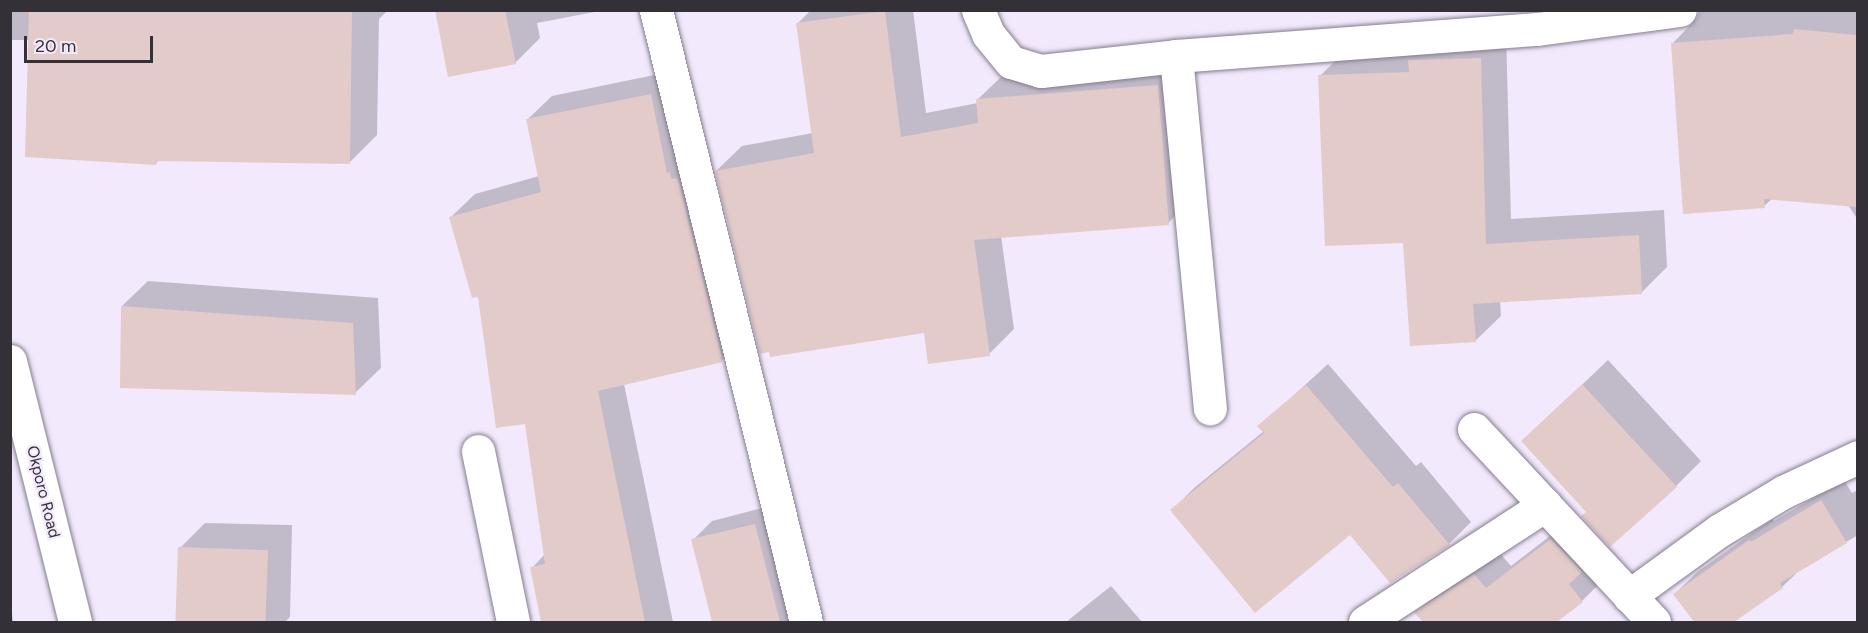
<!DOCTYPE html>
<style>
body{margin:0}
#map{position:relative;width:1868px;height:633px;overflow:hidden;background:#f2e9fc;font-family:Figtree,sans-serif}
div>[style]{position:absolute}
.shadow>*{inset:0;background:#0003}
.building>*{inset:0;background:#e3cbca;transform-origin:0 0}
.roads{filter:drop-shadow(0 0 2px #857d8e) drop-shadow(0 0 2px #857d8e)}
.minor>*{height:33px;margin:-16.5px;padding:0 16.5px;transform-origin:16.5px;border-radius:16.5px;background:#fff}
.secondary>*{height:33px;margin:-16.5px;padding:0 16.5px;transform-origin:16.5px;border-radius:16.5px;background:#fff}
span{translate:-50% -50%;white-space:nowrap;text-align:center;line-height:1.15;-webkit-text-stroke:4.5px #f2e9fc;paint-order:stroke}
.street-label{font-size:16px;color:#333037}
.frame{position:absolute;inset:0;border:12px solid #333037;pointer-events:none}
.scale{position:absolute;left:24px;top:36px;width:129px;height:27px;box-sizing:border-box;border:3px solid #333037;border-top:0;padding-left:8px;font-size:18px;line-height:21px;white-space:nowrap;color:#333037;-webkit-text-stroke:4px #f2e9fc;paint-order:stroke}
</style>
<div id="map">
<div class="shadow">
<i style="clip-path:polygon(10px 10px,388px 10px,379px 19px,377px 135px,350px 162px,159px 160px,156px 163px,30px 40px,10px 40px)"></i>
<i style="clip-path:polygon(437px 10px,605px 10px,537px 23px,540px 38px,515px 63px)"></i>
<i style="clip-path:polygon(811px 10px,913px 10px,926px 113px,978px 103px,977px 100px,1003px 75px,1183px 60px,1194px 198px,1168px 223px,1001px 236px,1014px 329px,989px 354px,926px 332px,716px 171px,742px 146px,813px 133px,797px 24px)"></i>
<i style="clip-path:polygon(1700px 10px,1858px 10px,1858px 220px,1848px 205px,1773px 198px,1764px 206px,1672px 44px,1697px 18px)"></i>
<i style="clip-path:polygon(1506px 33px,1511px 219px,1664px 210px,1667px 267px,1642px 292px,1500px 301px,1501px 316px,1475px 341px,1405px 242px,1320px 76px,1345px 51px)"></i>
<i style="clip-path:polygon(674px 71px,746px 337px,722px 360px,624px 384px,673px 622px,543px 622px,532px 568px,545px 554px,526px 423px,451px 217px,475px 194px,539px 176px,528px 119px,552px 96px)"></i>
<i style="clip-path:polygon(148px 281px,378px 298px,381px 368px,355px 393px,122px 306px)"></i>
<i style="clip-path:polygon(1608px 360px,1701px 461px,1676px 486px,1588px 511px,1523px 441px)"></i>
<i style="clip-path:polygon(1328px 364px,1416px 466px,1421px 462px,1471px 522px,1449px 544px,1172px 510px,1194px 488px,1264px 431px,1260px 426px)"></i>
<i style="clip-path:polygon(1844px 480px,1852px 493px,1858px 490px,1858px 535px,1801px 569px,1782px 587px,1732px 622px,1696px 622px,1675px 594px,1697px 572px,1772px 519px,1774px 521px)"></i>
<i style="clip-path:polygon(774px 505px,795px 622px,713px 622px,693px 540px,712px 521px)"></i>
<i style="clip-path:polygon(1576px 516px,1606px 577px,1582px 601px,1554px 622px,1425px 622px,1416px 612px,1440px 589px,1498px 551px,1511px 566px)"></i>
<i style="clip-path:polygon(205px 523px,292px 525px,290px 617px,285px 622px,177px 622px,180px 548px)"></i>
<i style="clip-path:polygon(1111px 586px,1142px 622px,1066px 622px)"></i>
<i style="clip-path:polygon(10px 595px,13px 622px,10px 622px)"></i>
</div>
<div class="building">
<i style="clip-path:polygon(29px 10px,352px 10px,350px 164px,157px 161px,156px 165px,25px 157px)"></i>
<i style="clip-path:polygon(435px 10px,505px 10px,516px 64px,448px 77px)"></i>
<i style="clip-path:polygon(885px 11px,901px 137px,978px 123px,976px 99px,1158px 85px,1169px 225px,974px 240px,990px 356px,928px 364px,924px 333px,770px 357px,769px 352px,760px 354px,715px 171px,814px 153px,796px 23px)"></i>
<i style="clip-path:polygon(1794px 29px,1857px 35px,1857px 207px,1764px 199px,1765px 208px,1683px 214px,1671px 43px,1793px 34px)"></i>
<i style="clip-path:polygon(1481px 58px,1486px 244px,1639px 235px,1642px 294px,1473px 304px,1476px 342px,1410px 346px,1403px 243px,1325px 246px,1318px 75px,1409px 72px,1408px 60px)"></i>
<i style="clip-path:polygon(651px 94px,667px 173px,670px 172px,671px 179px,678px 178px,723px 362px,598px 391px,645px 622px,541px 622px,530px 567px,545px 564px,525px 424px,496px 428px,478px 297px,472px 298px,449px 217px,541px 192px,526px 119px)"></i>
<i style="clip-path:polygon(121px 306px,353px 323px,356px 395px,120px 388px)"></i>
<i style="clip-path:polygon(1582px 384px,1677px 487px,1610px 547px,1581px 516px,1586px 512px,1521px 441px)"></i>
<i style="clip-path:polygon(1306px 385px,1393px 487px,1398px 483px,1450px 545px,1390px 583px,1350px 535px,1255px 613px,1170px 510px,1264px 433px,1257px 426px)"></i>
<i style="clip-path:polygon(1821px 500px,1847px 543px,1780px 583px,1783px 588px,1734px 622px,1694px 622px,1673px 594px,1749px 540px,1751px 542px)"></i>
<i style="clip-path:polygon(755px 524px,780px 622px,712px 622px,691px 539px)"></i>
<i style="clip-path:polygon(1551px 539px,1582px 572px,1569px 584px,1583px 602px,1557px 622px,1423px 622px,1414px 612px,1474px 574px,1486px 588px)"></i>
<i style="left:178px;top:547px;width:90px;height:75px;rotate:2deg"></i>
</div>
<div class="roads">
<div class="minor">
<i style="left:656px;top:10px;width:630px;rotate:76.23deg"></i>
<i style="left:978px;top:10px;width:26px;rotate:67deg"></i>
<i style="left:988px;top:34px;width:36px;rotate:51deg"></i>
<i style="left:1011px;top:62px;width:31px;rotate:17deg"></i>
<i style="left:1041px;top:71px;width:136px;rotate:-6.3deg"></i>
<i style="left:1176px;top:56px;width:362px;rotate:-4.3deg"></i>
<i style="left:1537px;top:29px;width:144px;rotate:-7.6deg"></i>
<i style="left:1176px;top:56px;width:354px;rotate:84.5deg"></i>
<i style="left:1474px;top:429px;width:264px;rotate:47deg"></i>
<i style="left:478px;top:451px;width:175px;rotate:78.4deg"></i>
<i style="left:1629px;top:596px;width:112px;rotate:-36deg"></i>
<i style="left:1720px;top:530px;width:74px;rotate:-31.1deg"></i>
<i style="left:1783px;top:492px;width:83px;rotate:-25deg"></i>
<i style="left:1365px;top:622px;width:215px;rotate:-33deg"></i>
</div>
<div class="secondary">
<i style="left:10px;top:361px;width:269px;rotate:76deg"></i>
</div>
</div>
<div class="street-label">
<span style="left:43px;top:492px;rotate:76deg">Okporo Road</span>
</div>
<div class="frame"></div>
<div class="scale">20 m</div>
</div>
